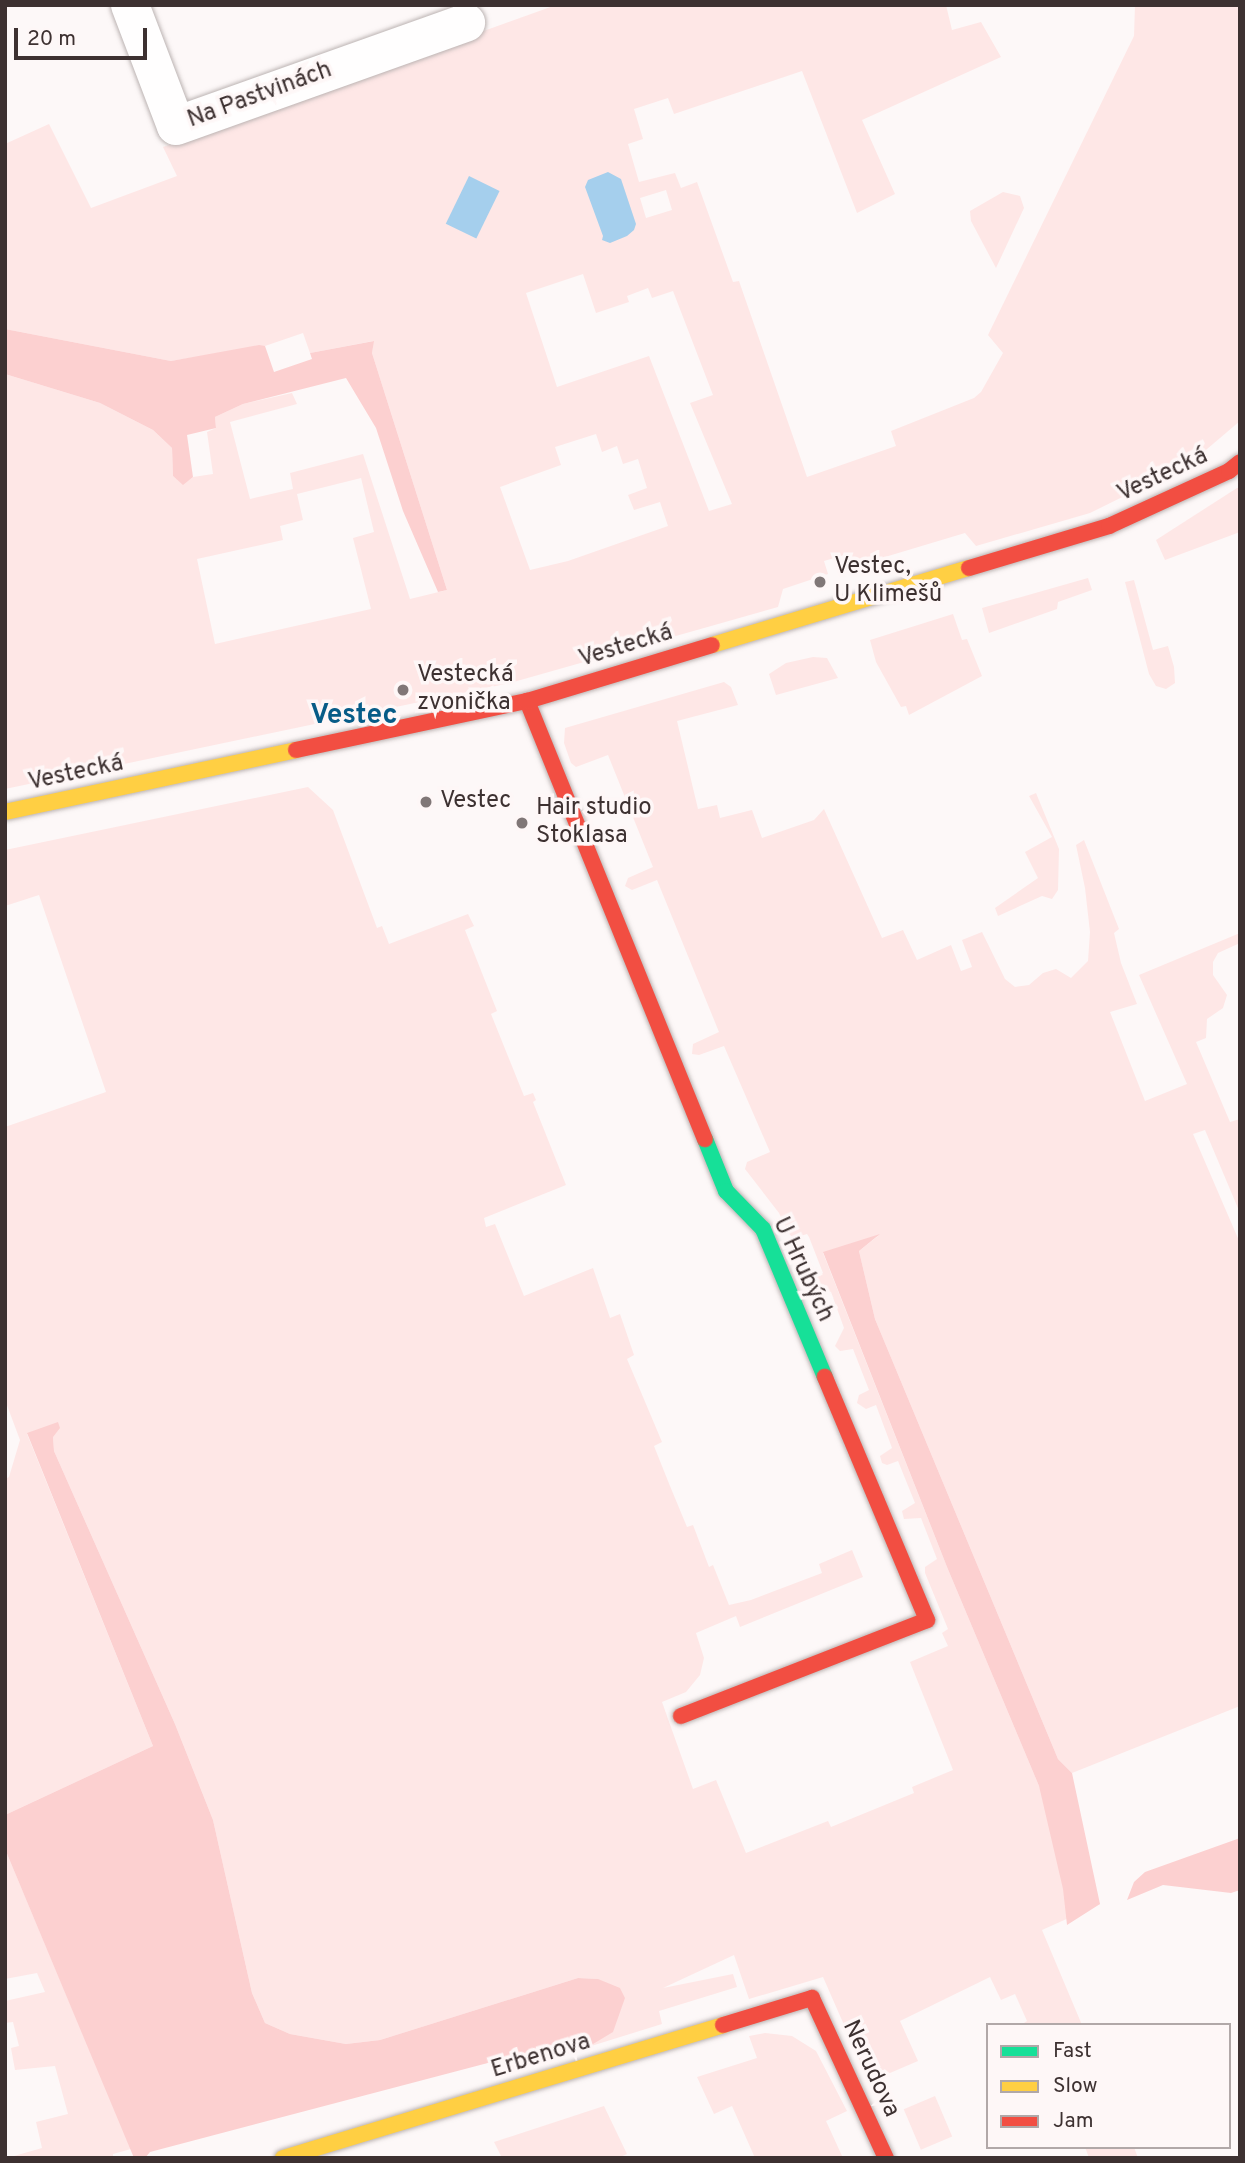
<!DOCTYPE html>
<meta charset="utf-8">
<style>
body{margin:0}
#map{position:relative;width:1245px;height:2163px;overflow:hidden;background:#fdf8f8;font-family:Overpass,sans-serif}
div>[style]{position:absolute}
.green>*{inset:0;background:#fee7e6;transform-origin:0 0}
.forest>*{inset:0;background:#fcd0d0}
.water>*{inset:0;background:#a5cfed;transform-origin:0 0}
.roads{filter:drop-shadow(0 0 2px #bcb4b3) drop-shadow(0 0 2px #bcb4b3)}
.street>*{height:38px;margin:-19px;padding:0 19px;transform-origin:19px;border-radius:19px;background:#fffefe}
.fast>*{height:16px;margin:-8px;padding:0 8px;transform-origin:8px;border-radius:8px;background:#16e098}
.slow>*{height:16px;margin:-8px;padding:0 8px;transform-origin:8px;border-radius:8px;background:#ffcf43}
.jam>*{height:16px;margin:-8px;padding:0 8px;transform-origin:8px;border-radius:8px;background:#f24e42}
.dots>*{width:19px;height:19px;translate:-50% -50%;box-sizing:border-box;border:4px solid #fef7f7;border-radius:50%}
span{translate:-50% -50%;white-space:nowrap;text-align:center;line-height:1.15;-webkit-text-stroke:7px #fef7f7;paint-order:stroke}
.street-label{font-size:24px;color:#3d3131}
.poi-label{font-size:24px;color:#3d3131}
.left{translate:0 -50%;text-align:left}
.quarter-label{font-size:28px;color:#075c87;font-weight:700}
.frame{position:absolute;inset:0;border:7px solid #3d3131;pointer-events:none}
.legend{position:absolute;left:986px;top:2023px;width:245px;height:126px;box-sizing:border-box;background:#fef7f7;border:2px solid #b1a8a8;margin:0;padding:9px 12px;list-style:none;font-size:21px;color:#3d3131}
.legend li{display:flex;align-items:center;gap:14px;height:35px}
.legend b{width:35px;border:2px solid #b1a8a8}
.scale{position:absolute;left:14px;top:28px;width:133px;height:32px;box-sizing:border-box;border:4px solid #3d3131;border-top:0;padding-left:9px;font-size:21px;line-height:24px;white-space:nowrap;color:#3d3131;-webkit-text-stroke:5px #fef7f7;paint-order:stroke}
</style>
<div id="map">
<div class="green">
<i style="clip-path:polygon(evenodd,556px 5px,946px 5px,952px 30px,981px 22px,1001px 57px,862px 120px,895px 194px,857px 213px,802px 71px,674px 114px,668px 98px,634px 109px,643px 139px,628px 144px,639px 182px,675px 173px,681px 188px,697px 182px,733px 282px,739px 281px,807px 477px,896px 446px,891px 431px,974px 398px,981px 392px,1003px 353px,988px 335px,1134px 36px,1135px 5px,1240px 5px,1240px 421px,1200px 455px,1165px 476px,1090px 513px,976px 546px,965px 533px,855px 566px,851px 553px,824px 561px,828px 574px,783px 589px,778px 607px,510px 683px,5px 789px,5px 374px,100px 403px,153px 430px,172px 448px,173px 476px,183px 484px,193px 477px,213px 474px,207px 432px,216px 428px,215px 417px,243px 404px,292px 393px,297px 404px,230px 422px,250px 499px,293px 489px,290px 473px,363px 454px,410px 599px,447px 590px,372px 353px,373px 341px,310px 353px,303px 333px,265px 346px,171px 361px,5px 329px,5px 144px,49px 124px,91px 208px,177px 176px,163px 147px,556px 5px,666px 190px,672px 210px,646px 218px,640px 198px,666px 190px,556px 5px,583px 274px,596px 313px,629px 302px,627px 296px,648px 288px,652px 298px,673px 291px,713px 395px,690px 403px,732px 504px,709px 511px,649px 356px,557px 387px,526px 293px,583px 274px,556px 5px,596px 434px,602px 452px,617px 446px,623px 464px,638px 459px,647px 488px,628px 495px,634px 510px,660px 502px,668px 526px,568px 561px,530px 570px,500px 487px,561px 465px,555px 447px,596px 434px,556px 5px,361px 478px,374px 532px,353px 538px,371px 609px,215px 644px,197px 559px,283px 540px,280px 526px,303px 520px,297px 494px,361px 478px)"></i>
<i style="clip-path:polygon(1003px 192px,1020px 196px,1024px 208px,996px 268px,971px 221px,970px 211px)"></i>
<i style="clip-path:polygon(1237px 488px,1240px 488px,1240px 532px,1165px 560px,1156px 540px)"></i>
<i style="clip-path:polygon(1088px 578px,1092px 590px,1058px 602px,1057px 609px,989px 633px,982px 608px)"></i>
<i style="clip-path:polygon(1134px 580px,1153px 650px,1168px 646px,1174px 667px,1175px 683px,1166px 689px,1156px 686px,1149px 674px,1125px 582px)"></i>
<i style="clip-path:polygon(953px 614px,962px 640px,967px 639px,982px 676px,909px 715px,906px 706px,901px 707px,876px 662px,870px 640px)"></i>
<i style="clip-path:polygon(813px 657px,827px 658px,838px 678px,776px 695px,769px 674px,786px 663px)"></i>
<i style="clip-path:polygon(724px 682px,731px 687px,738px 705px,677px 721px,698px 809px,717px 805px,720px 818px,752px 810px,762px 838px,814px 820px,824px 809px,882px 938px,903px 930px,917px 960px,951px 945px,961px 971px,972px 967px,962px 940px,982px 932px,1005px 979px,1015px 987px,1029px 985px,1043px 973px,1056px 969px,1071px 978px,1088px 961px,1090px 932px,1085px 888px,1076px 845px,1084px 840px,1119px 929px,1114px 933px,1121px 963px,1137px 1004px,1110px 1012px,1145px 1101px,1187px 1084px,1139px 975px,1240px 933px,1240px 943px,1218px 953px,1213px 962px,1213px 975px,1227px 995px,1223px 1008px,1207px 1019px,1206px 1038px,1196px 1042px,1230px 1122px,1240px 1119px,1240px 1213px,1205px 1130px,1193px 1134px,1240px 1243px,1240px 1706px,1072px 1773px,1058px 1759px,875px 1319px,859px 1251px,878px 1236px,823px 1253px,947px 1567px,1047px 1805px,1100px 1904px,1042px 1930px,1082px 2025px,1021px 2025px,1027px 2021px,1015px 1994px,1001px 2000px,990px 1977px,900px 2021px,918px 2061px,869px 2082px,823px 1977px,749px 1999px,734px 1955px,663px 1988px,733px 1974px,737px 1987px,659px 2011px,662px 2024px,588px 2047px,598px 1979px,578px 1978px,380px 2040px,346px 2044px,290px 2034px,265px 2023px,252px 1993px,213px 1820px,175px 1724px,54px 1451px,53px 1437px,27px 1434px,153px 1746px,5px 1815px,5px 1479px,9px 1477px,20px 1440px,5px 1400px,5px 1127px,106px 1092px,39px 895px,5px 906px,5px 850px,308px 787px,333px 810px,377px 928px,382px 926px,389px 944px,468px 914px,474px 926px,465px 930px,497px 1011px,491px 1014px,524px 1096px,533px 1093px,536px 1100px,533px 1102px,566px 1185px,484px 1218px,486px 1227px,495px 1224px,524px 1296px,593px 1268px,610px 1318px,620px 1314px,634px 1355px,627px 1359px,662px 1442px,654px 1446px,670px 1486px,687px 1527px,693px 1525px,709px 1567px,713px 1565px,729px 1605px,751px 1600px,822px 1573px,819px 1564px,852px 1550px,863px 1577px,740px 1627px,736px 1616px,696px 1633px,704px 1658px,700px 1675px,686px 1692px,662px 1702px,693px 1789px,716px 1780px,746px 1853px,828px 1821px,831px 1827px,914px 1793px,912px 1787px,953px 1770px,910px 1662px,948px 1646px,942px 1633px,948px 1629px,925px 1573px,925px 1567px,937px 1559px,921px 1518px,904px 1519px,902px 1511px,915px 1503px,898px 1461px,887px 1465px,882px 1463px,880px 1456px,892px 1448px,876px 1405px,866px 1409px,857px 1403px,859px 1395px,869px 1390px,853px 1349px,840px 1351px,835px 1346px,844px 1328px,831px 1292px,817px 1295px,811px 1289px,812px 1280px,823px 1273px,809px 1237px,807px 1234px,794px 1238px,790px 1235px,779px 1213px,745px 1169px,747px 1162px,770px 1152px,724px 1046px,699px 1055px,692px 1054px,693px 1044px,719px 1032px,657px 880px,632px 890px,625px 886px,628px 878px,653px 867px,608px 755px,576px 767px,571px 763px,564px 743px,565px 728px)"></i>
<i style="clip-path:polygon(1036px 793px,1059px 849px,1058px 890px,1052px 899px,1042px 896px,998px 916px,995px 908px,1038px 878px,1025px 852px,1052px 837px,1029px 796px)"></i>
<i style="clip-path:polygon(5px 1849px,131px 2149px,113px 2154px,113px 2158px,7px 2158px,42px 2148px,36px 2122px,68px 2114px,55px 2066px,15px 2070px,11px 2048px,19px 2046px,13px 2022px,5px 2023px,5px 2001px,45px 1992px,37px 1973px,5px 1979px)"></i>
<i style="clip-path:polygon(765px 2033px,792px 2036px,816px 2051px,847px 2111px,826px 2121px,843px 2158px,755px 2158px,732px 2106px,714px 2114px,697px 2077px,757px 2058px,749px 2036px)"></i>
<i style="left:935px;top:2096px;width:44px;height:34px;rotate:67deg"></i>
<i style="clip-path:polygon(604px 2106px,627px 2154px,618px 2158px,502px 2158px,494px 2142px)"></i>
<i style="clip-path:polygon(1085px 2147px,1134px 2147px,1138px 2158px,1089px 2158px)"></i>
</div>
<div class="forest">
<i style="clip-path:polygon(5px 329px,171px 361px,259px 345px,265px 346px,274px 372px,312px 359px,310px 353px,374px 341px,372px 353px,447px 590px,438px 592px,403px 511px,376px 428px,346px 378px,243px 404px,215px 417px,216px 428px,187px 435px,193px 477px,183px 485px,173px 476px,172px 448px,153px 430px,100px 403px,5px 374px)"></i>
<i style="clip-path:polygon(880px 1234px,859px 1251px,875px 1319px,1058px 1759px,1072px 1773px,1100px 1904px,1067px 1925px,1063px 1889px,1039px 1786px,947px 1567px,823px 1252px)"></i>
<i style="clip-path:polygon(58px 1422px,60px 1428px,53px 1437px,54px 1451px,175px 1724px,213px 1820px,252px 1993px,265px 2023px,290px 2034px,346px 2044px,380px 2040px,578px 1978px,598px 1979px,620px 1988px,625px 1998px,613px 2032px,588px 2047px,506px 2073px,503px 2059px,150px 2152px,145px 2158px,134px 2158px,5px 1849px,5px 1815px,153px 1746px,27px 1433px)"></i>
<i style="clip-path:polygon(1240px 1838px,1240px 1890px,1231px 1893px,1163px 1885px,1127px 1900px,1134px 1882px,1145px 1872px)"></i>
</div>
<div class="water">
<i style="clip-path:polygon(608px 172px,621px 179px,636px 224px,634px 230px,627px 236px,610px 243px,602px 240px,603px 236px,585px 187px,588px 180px)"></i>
<i style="left:469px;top:176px;width:34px;height:53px;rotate:26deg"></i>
</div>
<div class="roads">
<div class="street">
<i style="left:130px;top:5px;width:129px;rotate:69.2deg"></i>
<i style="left:176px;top:126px;width:308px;rotate:-19.6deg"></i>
</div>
<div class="fast">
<i style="left:705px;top:1139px;width:56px;rotate:68deg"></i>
<i style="left:726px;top:1191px;width:53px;rotate:45.8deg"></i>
<i style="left:763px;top:1229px;width:160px;rotate:67.3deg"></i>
</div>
<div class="slow">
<i style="left:712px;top:645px;width:268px;rotate:-16.7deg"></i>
<i style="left:5px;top:812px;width:298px;rotate:-12deg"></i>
<i style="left:283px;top:2158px;width:460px;rotate:-16.8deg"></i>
</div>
<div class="jam">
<i style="left:969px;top:568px;width:146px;rotate:-16.7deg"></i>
<i style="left:1109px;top:526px;width:132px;rotate:-24.6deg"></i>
<i style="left:1229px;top:471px;width:14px;rotate:-39deg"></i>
<i style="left:527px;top:701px;width:473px;rotate:67.9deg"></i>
<i style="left:296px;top:750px;width:236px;rotate:-12deg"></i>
<i style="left:527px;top:701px;width:193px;rotate:-16.8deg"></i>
<i style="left:681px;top:1716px;width:264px;rotate:-21.3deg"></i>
<i style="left:927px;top:1620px;width:264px;rotate:-112.8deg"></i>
<i style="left:723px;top:2025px;width:93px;rotate:-16.9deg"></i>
<i style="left:812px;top:1998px;width:176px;rotate:65.2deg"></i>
</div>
</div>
<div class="dots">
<i style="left:820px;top:582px;background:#807777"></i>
<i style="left:403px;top:690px;background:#807777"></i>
<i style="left:426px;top:802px;background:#807777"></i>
<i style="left:522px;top:823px;background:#807777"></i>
</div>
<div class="street-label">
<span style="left:260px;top:96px;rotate:-20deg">Na Pastvinách</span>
<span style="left:1163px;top:476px;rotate:-25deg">Vestecká</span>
<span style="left:626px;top:647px;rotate:-17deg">Vestecká</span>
<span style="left:76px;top:774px;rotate:-12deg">Vestecká</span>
<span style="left:802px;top:1270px;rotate:65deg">U Hrubých</span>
<span style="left:541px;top:2057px;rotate:-17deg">Erbenova</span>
<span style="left:870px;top:2069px;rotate:65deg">Nerudova</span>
</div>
<div class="poi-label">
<span class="left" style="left:834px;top:582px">Vestec,<br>U Klimešů</span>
<span class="left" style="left:417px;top:690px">Vestecká<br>zvonička</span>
<span class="left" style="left:440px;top:802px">Vestec</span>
<span class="left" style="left:536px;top:823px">Hair studio<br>Stoklasa</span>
</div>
<div class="quarter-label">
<span style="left:354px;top:716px">Vestec</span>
</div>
<div class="frame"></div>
<ul class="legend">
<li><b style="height:9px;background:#16e098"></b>Fast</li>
<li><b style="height:9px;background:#ffcf43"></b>Slow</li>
<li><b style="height:9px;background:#f24e42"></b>Jam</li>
</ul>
<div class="scale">20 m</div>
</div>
